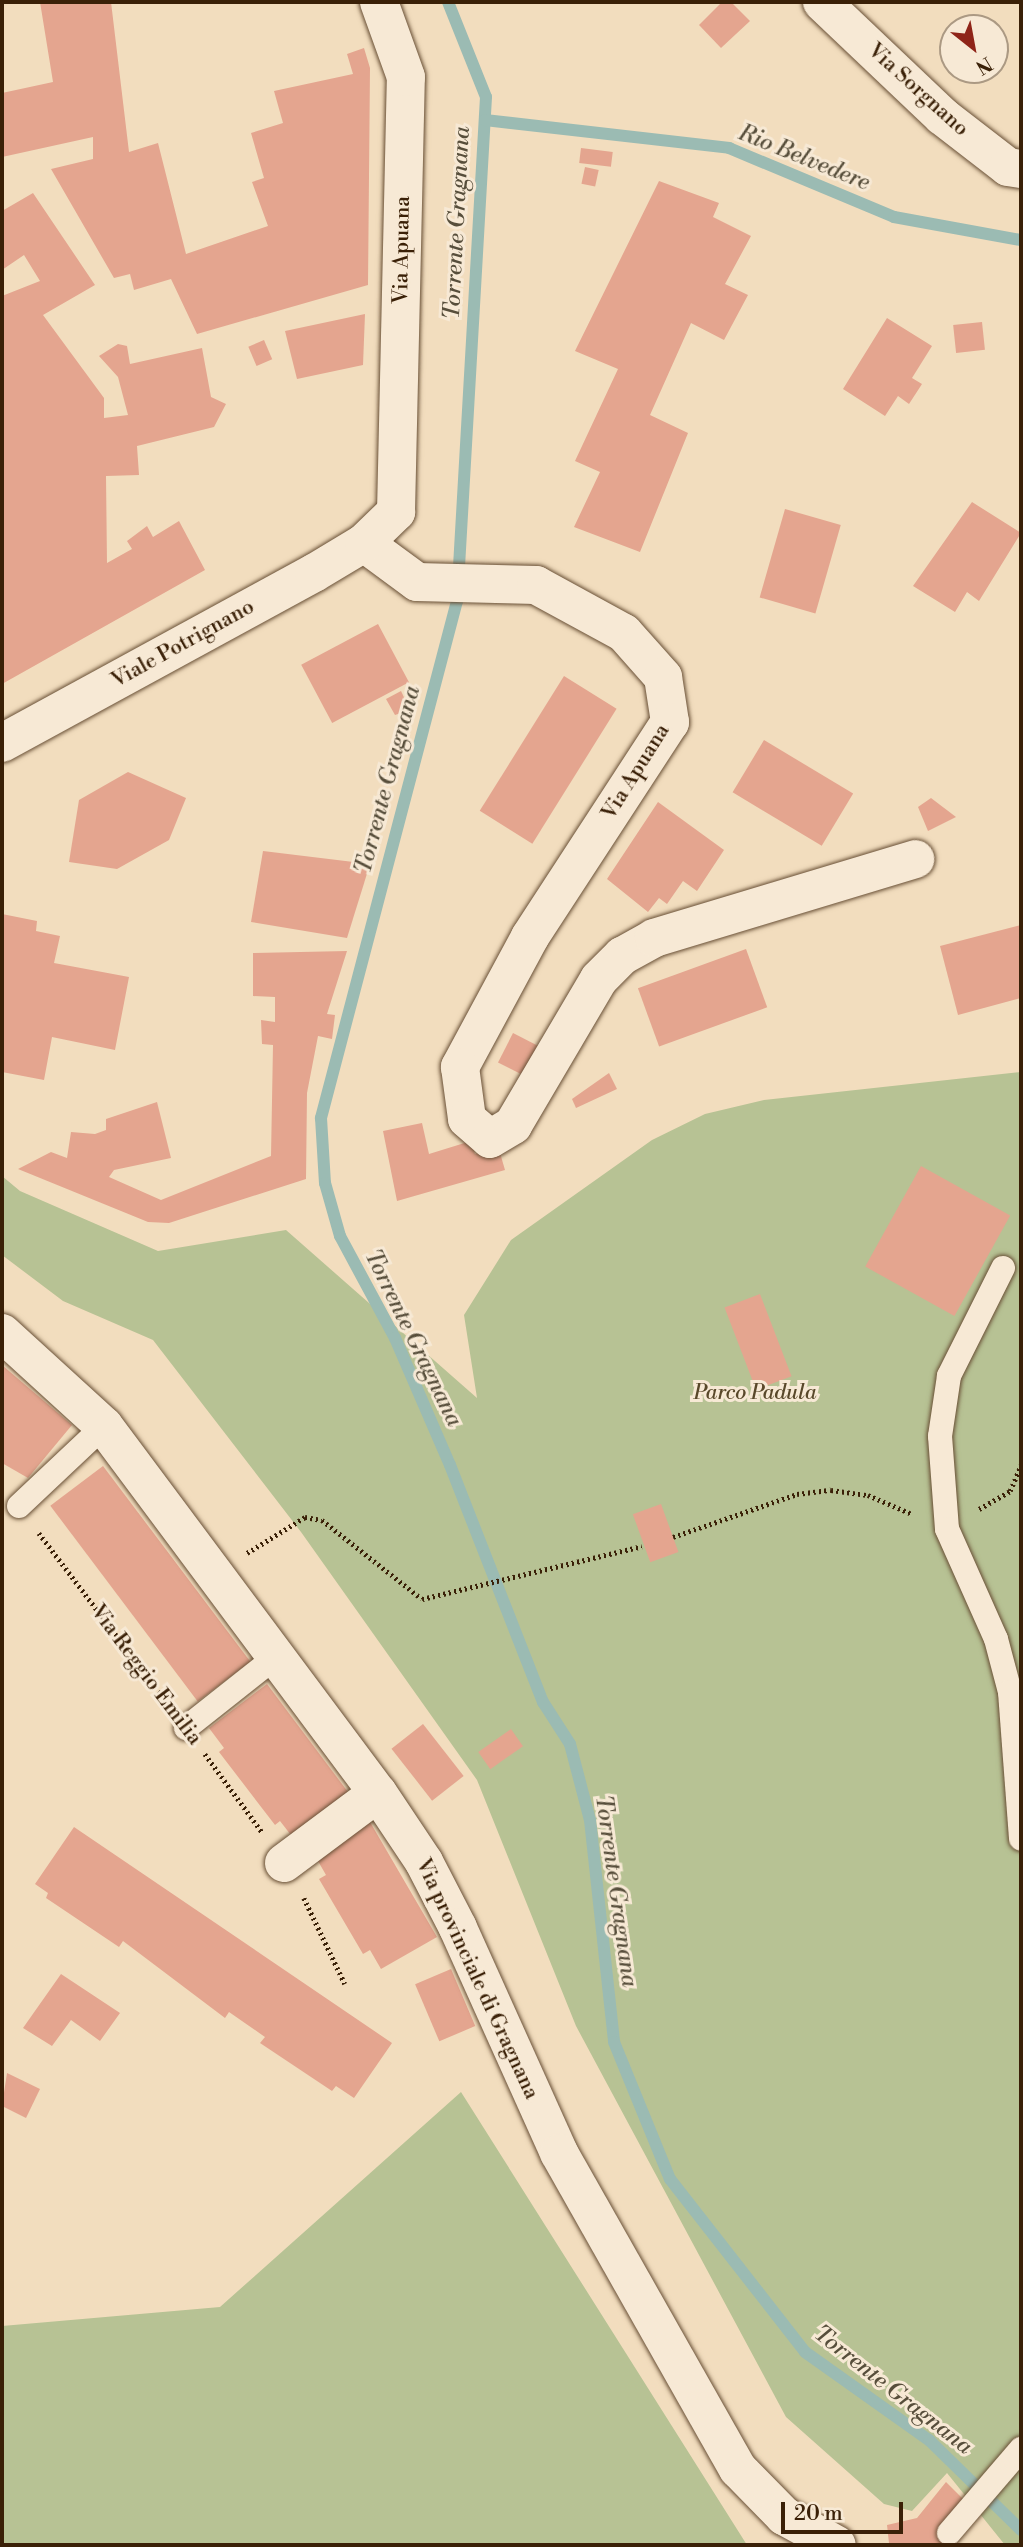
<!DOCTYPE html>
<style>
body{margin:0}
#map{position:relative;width:1023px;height:2547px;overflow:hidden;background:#f2ddbe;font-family:"Libre Bodoni",serif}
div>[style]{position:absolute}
.green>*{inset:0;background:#b7c294}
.stream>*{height:12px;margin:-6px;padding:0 6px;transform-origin:6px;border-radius:6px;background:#9bbbb3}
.building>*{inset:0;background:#e4a58f;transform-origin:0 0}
.path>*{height:4.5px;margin-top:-2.25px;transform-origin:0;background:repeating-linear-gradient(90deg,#3a2007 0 2px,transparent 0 5.5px)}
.roads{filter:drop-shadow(0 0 2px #684f35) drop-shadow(0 0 2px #684f35)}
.lane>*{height:24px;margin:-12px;padding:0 12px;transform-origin:12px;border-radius:12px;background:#f7e9d5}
.street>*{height:38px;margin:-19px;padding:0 19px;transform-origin:19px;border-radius:19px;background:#f7e9d5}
.secondary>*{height:38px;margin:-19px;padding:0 19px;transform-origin:19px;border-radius:19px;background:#f7e9d5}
span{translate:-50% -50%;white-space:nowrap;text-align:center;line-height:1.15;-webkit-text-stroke:6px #f7e9d5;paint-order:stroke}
.street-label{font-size:21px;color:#3a2007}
.park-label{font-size:21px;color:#59482a;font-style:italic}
.water-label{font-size:23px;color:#574e3b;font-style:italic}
.frame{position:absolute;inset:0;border:4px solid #3a2007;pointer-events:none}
.north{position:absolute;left:939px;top:14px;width:70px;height:70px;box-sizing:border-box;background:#f7e9d5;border:2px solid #ab9983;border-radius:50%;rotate:149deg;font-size:19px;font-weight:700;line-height:28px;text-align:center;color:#3a2007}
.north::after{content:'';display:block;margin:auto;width:24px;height:32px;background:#8f2418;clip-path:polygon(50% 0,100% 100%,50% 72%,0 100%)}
.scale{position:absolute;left:781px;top:2502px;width:122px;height:32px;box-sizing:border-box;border:4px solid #3a2007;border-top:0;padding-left:9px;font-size:21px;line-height:24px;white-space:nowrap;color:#3a2007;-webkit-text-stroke:5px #f7e9d5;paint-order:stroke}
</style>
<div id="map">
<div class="green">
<i style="clip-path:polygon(1021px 1072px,1021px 2545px,1005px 2545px,947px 2473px,912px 2511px,884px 2504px,786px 2417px,576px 2026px,477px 1780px,301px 1532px,153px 1340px,63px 1301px,2px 1255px,2px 1176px,20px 1191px,158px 1251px,286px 1230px,477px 1398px,464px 1315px,511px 1240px,652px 1140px,705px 1114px,764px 1100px)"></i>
<i style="clip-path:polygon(461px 2092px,747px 2545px,2px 2545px,2px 2326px,220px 2307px)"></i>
</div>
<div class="stream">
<i style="left:448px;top:2px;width:102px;rotate:68.2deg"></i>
<i style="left:486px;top:97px;width:505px;rotate:93.29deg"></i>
<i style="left:457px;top:601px;width:535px;rotate:104.74deg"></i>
<i style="left:321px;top:1118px;width:65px;rotate:86.5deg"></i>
<i style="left:325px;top:1183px;width:55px;rotate:74.2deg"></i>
<i style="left:340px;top:1236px;width:116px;rotate:61.7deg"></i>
<i style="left:395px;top:1338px;width:138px;rotate:66.6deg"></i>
<i style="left:450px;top:1465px;width:255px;rotate:68.6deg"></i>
<i style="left:543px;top:1702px;width:50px;rotate:57.3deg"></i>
<i style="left:570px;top:1744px;width:79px;rotate:75.3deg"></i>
<i style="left:590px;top:1820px;width:223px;rotate:83.8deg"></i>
<i style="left:614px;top:2042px;width:148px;rotate:67.8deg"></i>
<i style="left:670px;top:2179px;width:219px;rotate:52deg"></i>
<i style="left:805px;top:2352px;width:152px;rotate:35.4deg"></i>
<i style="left:929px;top:2440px;width:129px;rotate:44.4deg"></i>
<i style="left:485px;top:120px;width:246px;rotate:6.5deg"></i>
<i style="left:729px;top:148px;width:179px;rotate:22.7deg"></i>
<i style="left:894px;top:217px;width:129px;rotate:10.3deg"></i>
</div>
<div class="building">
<i style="clip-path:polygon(40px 2px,111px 2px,129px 152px,158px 143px,186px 254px,268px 226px,252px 182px,264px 178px,251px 133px,283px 123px,274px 91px,353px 74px,347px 54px,364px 48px,370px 68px,368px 285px,197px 334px,171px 279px,134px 290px,130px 274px,114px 278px,51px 169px,93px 159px,93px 137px,2px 157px,2px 93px,53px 82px)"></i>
<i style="clip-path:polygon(722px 2px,731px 2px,750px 21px,721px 48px,699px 25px)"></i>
<i style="left:581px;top:148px;width:32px;height:15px;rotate:7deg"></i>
<i style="left:585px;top:167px;width:14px;height:17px;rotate:12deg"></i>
<i style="clip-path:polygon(659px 181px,719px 203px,713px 217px,751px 236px,725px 284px,748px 295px,724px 340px,691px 323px,650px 415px,688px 433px,640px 552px,574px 527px,600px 472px,575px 461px,618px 369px,575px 351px)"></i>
<i style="clip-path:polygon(33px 193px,95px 285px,43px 315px,104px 398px,104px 418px,128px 415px,118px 377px,99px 356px,118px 344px,127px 346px,130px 364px,202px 348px,211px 397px,226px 404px,214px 427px,137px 446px,139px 475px,106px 476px,107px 563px,132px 549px,127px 541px,147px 526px,153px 537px,179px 521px,205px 570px,2px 684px,2px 296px,40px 281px,24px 255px,2px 270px,2px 211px)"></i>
<i style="clip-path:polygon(365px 314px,363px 365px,297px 379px,285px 331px)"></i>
<i style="clip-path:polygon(887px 318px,932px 346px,912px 378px,922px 384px,909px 404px,898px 396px,885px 416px,843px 389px)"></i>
<i style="left:982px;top:322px;width:28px;height:29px;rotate:84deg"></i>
<i style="left:264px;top:340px;width:21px;height:17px;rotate:67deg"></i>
<i style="clip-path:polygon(972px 502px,1021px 533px,979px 601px,967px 592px,955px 612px,913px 586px)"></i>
<i style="left:785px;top:509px;width:58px;height:92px;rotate:16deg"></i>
<i style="left:378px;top:624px;width:66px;height:87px;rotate:62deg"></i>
<i style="left:564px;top:676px;width:62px;height:159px;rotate:32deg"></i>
<i style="clip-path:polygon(401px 691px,410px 710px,395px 715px,386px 699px)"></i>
<i style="left:764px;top:740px;width:104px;height:61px;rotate:31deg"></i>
<i style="clip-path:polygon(128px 772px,186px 798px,169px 840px,117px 869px,69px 862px,79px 800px)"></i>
<i style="clip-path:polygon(931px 798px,956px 817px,928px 831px,918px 807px)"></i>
<i style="clip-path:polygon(658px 802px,724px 850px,697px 891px,683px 881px,667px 904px,659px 898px,648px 912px,607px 879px)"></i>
<i style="clip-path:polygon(263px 851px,370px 864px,347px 938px,251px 922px)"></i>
<i style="clip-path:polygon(2px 914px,37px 921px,36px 931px,60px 936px,54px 963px,129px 977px,115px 1050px,52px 1037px,44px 1080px,2px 1072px)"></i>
<i style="clip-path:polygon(1021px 925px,1021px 998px,958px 1015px,940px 946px)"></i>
<i style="left:746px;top:949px;width:62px;height:115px;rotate:70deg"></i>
<i style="clip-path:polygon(347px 951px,327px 1014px,335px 1015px,332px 1039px,318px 1036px,307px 1093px,306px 1179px,169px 1223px,148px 1222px,18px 1169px,51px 1152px,67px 1158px,71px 1132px,95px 1134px,106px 1130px,106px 1119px,157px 1102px,171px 1158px,114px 1170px,109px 1177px,161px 1200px,271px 1156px,273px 1045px,262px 1044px,261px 1020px,275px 1022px,275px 997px,253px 996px,253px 953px)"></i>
<i style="left:513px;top:1033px;width:35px;height:33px;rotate:27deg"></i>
<i style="clip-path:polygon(609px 1073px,617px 1089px,576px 1108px,572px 1099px)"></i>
<i style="clip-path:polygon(422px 1123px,429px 1154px,471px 1141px,475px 1154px,498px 1146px,505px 1170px,397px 1201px,383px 1131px)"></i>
<i style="left:921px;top:1166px;width:102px;height:115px;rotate:29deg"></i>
<i style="left:760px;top:1294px;width:88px;height:38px;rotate:69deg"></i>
<i style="clip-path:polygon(2px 1365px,72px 1425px,28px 1478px,2px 1463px)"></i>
<i style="left:103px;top:1466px;width:245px;height:66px;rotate:53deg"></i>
<i style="left:661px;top:1504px;width:51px;height:30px;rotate:70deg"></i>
<i style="clip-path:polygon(267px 1684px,351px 1796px,294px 1839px,280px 1821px,275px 1825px,219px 1752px,224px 1748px,209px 1728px)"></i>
<i style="left:423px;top:1724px;width:66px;height:40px;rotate:52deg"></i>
<i style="left:511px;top:1729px;width:21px;height:40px;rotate:55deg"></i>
<i style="clip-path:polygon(370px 1822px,437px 1937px,381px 1969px,370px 1950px,363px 1954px,319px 1879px,326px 1875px,314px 1854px)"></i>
<i style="clip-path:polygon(74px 1827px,392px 2043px,354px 2098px,336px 2086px,332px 2091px,260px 2043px,265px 2037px,229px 2012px,225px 2018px,123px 1941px,119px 1947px,46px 1898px,48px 1893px,35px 1884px)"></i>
<i style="left:451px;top:1969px;width:62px;height:39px;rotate:67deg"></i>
<i style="clip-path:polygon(61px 1974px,120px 2013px,100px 2041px,71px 2020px,52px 2046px,23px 2028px)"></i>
<i style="clip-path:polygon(7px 2073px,40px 2089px,26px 2118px,2px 2106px)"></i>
<i style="clip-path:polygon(946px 2482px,965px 2501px,941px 2531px,957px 2545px,889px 2543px,887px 2525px,917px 2518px)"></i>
</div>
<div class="path">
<i style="left:979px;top:1509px;width:36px;rotate:-30deg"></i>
<i style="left:1010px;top:1491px;width:28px;rotate:-67deg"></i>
<i style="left:39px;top:1533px;width:212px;rotate:52.9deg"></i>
<i style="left:673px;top:1537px;width:131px;rotate:-19.1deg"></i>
<i style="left:797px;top:1494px;width:34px;rotate:-7deg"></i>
<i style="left:831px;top:1490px;width:37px;rotate:8deg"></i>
<i style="left:868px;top:1495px;width:48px;rotate:23.4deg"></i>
<i style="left:247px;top:1553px;width:68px;rotate:-31.8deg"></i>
<i style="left:305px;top:1517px;width:17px;rotate:10deg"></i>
<i style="left:322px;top:1520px;width:127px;rotate:38.3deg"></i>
<i style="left:422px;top:1599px;width:226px;rotate:-13.5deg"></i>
<i style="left:205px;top:1754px;width:97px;rotate:53.8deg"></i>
<i style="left:304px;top:1898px;width:95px;rotate:64.5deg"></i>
</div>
<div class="roads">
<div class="lane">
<i style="left:1003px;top:1268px;width:121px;rotate:116.6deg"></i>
<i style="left:949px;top:1376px;width:61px;rotate:98.5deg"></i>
<i style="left:940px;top:1436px;width:93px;rotate:85.7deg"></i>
<i style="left:947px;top:1529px;width:120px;rotate:66deg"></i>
<i style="left:996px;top:1639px;width:55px;rotate:75.2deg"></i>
<i style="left:1010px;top:1692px;width:147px;rotate:85.7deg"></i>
<i style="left:19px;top:1506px;width:117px;rotate:-43.3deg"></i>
<i style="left:186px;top:1728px;width:111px;rotate:-38.4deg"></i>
<i style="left:949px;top:2533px;width:111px;rotate:-49.4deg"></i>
</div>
<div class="street">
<i style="left:822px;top:2px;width:166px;rotate:43.5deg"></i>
<i style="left:942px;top:116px;width:83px;rotate:37.7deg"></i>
<i style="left:1008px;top:167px;width:13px;rotate:9deg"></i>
<i style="left:364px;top:543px;width:66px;rotate:36.3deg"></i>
<i style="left:417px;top:582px;width:119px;rotate:1.4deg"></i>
<i style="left:536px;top:585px;width:100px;rotate:28.6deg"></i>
<i style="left:624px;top:633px;width:59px;rotate:48.4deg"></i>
<i style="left:663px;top:677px;width:46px;rotate:81.2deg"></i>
<i style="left:670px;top:722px;width:257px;rotate:123.1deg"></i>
<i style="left:530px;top:937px;width:148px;rotate:118.3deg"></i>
<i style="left:460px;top:1067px;width:52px;rotate:82.3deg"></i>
<i style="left:467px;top:1119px;width:30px;rotate:41deg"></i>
<i style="left:490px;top:1139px;width:27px;rotate:-31deg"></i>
<i style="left:513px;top:1125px;width:169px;rotate:-59.5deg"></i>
<i style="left:599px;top:979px;width:33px;rotate:-45deg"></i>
<i style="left:622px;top:956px;width:37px;rotate:-29deg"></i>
<i style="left:654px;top:938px;width:273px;rotate:-16.8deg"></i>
<i style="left:2px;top:743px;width:355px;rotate:-28.6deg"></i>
<i style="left:314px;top:573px;width:58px;rotate:-31deg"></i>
<i style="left:364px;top:543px;width:45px;rotate:-44.1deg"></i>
<i style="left:396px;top:512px;width:435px;rotate:-88.7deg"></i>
<i style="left:406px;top:77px;width:80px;rotate:-109.8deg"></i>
<i style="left:284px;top:1863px;width:117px;rotate:-36.7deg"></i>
</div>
<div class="secondary">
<i style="left:2px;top:1333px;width:138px;rotate:42.4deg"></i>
<i style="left:104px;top:1426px;width:458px;rotate:53.3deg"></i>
<i style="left:378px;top:1793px;width:83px;rotate:56.3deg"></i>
<i style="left:424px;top:1862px;width:74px;rotate:62.7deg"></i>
<i style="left:458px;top:1928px;width:247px;rotate:65.8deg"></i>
<i style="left:559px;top:2153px;width:363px;rotate:60.5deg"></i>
<i style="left:738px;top:2469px;width:66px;rotate:45.6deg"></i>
<i style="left:784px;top:2516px;width:60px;rotate:28.7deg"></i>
</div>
</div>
<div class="street-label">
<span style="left:918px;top:90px;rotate:42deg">Via Sorgnano</span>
<span style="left:402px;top:250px;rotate:-89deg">Via Apuana</span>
<span style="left:183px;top:644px;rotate:-29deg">Viale Potrignano</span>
<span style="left:636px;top:772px;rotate:-58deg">Via Apuana</span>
<span style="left:146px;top:1675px;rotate:53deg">Via Reggio Emilia</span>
<span style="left:477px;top:1979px;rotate:65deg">Via provinciale di Gragnana</span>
</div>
<div class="park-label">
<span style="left:755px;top:1393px">Parco Padula</span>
</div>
<div class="water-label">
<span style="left:804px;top:158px;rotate:22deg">Rio Belvedere</span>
<span style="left:457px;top:223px;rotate:-87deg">Torrente Gragnana</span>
<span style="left:388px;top:780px;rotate:-75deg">Torrente Gragnana</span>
<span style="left:413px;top:1338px;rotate:64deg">Torrente Gragnana</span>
<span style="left:616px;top:1891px;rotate:82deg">Torrente Gragnana</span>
<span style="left:893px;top:2390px;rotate:38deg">Torrente Gragnana</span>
</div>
<div class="frame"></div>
<div class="north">N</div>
<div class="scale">20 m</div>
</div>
